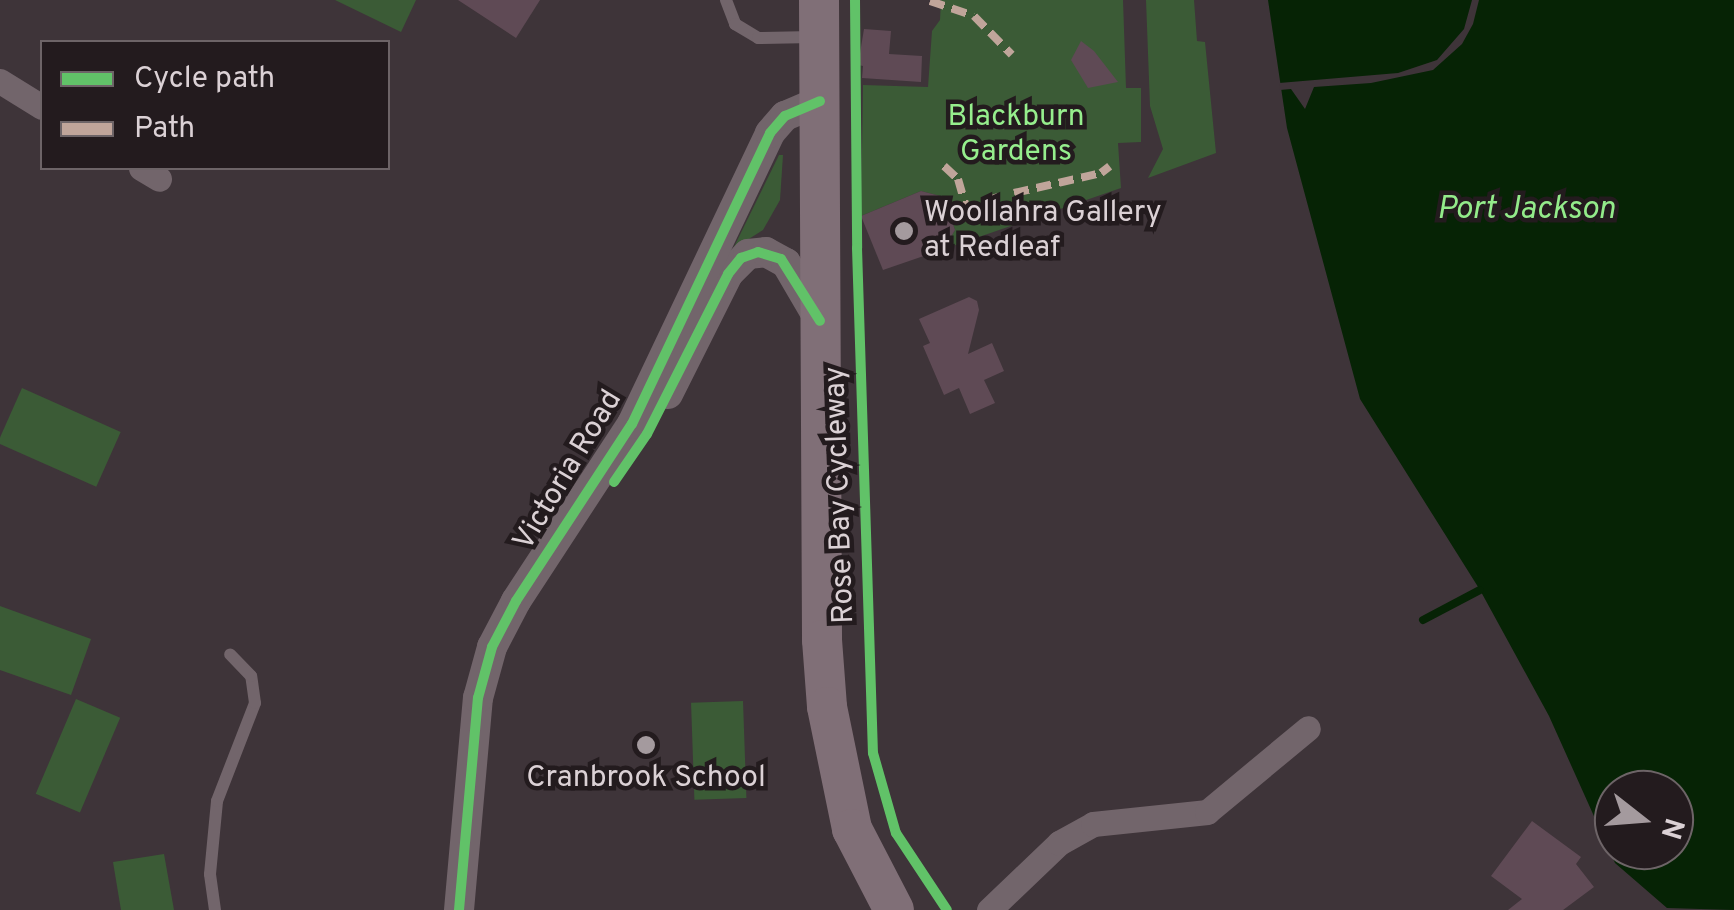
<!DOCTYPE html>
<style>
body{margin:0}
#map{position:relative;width:1734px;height:910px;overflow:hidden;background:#3e3439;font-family:Overpass,sans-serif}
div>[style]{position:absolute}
.green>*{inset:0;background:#3b5b36;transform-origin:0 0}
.water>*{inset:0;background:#062305}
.pier>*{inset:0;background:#3e3439}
.stream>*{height:8px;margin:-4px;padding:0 4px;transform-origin:4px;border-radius:4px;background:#062305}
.building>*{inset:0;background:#5f4a55}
.service>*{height:12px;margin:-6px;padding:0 6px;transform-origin:6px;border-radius:6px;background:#72656b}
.minor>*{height:25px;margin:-12.5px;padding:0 12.5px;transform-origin:12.5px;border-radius:12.5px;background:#72656b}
.tertiary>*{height:30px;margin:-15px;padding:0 15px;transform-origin:15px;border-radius:15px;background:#72656b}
.primary>*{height:40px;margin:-20px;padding:0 20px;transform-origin:20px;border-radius:20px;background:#806f77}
.quiet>*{height:8px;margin-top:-4px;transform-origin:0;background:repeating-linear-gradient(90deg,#c0a59a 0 15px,transparent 0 23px)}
.cycleway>*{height:10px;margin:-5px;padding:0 5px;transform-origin:5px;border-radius:5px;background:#61c268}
.dots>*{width:28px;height:28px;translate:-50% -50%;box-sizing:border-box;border:5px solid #231b1e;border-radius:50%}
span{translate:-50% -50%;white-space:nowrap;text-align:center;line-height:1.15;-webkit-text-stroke:9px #231b1e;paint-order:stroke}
.park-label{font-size:30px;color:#96ee8d}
.poi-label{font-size:30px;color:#dbd1d5}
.left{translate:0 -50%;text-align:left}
.street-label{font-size:30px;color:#dbd1d5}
.water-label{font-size:32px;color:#93eb8a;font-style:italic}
.legend{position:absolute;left:40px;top:40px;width:350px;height:130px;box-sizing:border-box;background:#231b1e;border:2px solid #6d6467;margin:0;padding:12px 18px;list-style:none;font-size:30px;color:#dbd1d5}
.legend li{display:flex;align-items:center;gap:20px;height:50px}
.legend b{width:50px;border:2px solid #6d6467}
.north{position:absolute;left:1594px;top:770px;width:100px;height:100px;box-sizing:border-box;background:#231b1e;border:2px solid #6d6467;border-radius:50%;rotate:107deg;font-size:28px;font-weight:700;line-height:40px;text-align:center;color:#dbd1d5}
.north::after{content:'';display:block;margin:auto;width:35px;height:45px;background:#a49a9e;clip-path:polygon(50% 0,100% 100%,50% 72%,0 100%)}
</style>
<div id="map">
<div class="green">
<i style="clip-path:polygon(335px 0,416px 0,401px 32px)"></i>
<i style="clip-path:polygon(941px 0,1123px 0,1126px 88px,1141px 88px,1141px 142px,1118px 143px,1121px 188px,944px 249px,955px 230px,944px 197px,921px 191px,861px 216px,863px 85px,928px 87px,932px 31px,940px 20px)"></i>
<i style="clip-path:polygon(1146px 0,1194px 0,1197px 41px,1205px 42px,1216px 153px,1148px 178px,1163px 149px,1150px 106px)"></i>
<i style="clip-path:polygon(779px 155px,783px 155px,780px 200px,763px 230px,733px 249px)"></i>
<i style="left:22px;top:388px;width:108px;height:60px;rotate:24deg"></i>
<i style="clip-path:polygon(0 606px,91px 639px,71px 695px,0 670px)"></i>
<i style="left:76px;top:699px;width:48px;height:103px;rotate:23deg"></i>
<i style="left:743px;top:701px;width:97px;height:52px;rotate:88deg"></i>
<i style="clip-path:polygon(164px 854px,174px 910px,121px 910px,113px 862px)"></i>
</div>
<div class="water">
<i style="clip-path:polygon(evenodd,1268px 0,1734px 0,1734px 910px,1667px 908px,1615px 863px,1549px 716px,1480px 590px,1360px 399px,1287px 128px,1268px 0,1614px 790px,1674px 790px,1674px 850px,1614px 850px,1614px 790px)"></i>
</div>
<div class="pier">
<i style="clip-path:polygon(1472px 0,1479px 0,1473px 24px,1462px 44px,1433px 70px,1371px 83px,1314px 87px,1305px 109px,1291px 89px,1280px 90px,1279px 83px,1398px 73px,1437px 60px,1464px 29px)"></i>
</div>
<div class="stream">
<i style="left:1423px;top:620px;width:64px;rotate:-27.8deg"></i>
</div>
<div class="building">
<i style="clip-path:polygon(458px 0,540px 0,516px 38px)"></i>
<i style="clip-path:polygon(864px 29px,891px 31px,889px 54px,922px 56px,921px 82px,862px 78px,863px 66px,858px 65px)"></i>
<i style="clip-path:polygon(1081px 41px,1094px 51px,1118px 82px,1088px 88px,1071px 60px)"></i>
<i style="clip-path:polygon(921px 191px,944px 197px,955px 230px,944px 249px,883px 270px,861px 216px)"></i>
<i style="clip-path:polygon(969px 297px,977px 301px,979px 310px,968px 354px,992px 343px,1004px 371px,984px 380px,995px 403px,970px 414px,959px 388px,944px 395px,923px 346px,930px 343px,919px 319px)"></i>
<i style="clip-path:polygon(1532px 821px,1581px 857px,1576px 864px,1594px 887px,1563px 910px,1508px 910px,1522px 899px,1491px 876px)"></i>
</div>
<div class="service">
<i style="left:726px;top:0;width:26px;rotate:69deg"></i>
<i style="left:735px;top:24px;width:27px;rotate:31deg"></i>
<i style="left:758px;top:38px;width:55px;rotate:-1deg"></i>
<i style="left:215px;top:910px;width:36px;rotate:-98deg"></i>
<i style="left:210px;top:874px;width:73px;rotate:-84.5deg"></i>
<i style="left:217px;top:801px;width:105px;rotate:-68.8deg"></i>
<i style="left:255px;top:703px;width:27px;rotate:-98deg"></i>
<i style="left:251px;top:676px;width:30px;rotate:-134deg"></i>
</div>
<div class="minor">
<i style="left:0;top:81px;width:49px;rotate:31.8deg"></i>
<i style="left:141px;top:168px;width:21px;rotate:31deg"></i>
<i style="left:989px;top:910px;width:97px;rotate:-43.7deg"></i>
<i style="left:1059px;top:843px;width:39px;rotate:-29deg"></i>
<i style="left:1093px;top:824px;width:115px;rotate:-6deg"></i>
<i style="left:1207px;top:812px;width:131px;rotate:-39.7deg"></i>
</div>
<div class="tertiary">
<i style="left:668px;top:394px;width:134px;rotate:-63.4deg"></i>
<i style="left:728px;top:274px;width:28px;rotate:-45deg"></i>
<i style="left:748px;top:254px;width:18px;rotate:-6deg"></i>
<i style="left:766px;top:252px;width:23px;rotate:29deg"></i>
<i style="left:786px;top:263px;width:67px;rotate:59.6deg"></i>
<i style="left:459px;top:910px;width:213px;rotate:-84.9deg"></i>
<i style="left:478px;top:698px;width:53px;rotate:-74.6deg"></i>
<i style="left:492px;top:647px;width:52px;rotate:-62.4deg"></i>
<i style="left:516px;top:601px;width:212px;rotate:-56.8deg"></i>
<i style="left:632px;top:424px;width:322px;rotate:-64.6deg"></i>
<i style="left:770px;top:133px;width:23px;rotate:-49deg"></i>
<i style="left:785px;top:116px;width:38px;rotate:-23deg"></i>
</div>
<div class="primary">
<i style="left:819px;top:0;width:640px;rotate:89.73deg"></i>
<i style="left:822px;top:640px;width:67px;rotate:85.7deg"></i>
<i style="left:827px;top:707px;width:125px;rotate:78.4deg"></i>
<i style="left:852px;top:829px;width:91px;rotate:62.6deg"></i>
</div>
<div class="quiet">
<i style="left:930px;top:1px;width:46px;rotate:18.8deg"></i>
<i style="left:974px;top:16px;width:54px;rotate:45.7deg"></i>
<i style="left:944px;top:166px;width:19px;rotate:43deg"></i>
<i style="left:958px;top:179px;width:29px;rotate:74deg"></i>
<i style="left:966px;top:207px;width:8px;rotate:157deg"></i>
<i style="left:1014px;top:193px;width:89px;rotate:-12.9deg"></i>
<i style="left:1101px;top:173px;width:11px;rotate:-38deg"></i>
<i style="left:984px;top:201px;width:19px;rotate:-16deg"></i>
</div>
<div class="cycleway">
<i style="left:855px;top:0;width:248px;rotate:89.5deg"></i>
<i style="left:857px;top:248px;width:505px;rotate:88.19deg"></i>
<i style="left:873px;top:753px;width:83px;rotate:74deg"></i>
<i style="left:896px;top:833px;width:92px;rotate:56.5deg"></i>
<i style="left:614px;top:482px;width:58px;rotate:-55.5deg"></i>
<i style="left:647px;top:434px;width:179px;rotate:-63.1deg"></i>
<i style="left:728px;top:274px;width:21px;rotate:-51deg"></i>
<i style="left:741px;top:258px;width:18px;rotate:-19deg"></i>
<i style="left:758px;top:252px;width:24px;rotate:17deg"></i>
<i style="left:781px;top:259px;width:73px;rotate:57.8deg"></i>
<i style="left:459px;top:910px;width:213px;rotate:-84.9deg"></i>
<i style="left:478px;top:698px;width:53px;rotate:-74.6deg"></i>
<i style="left:492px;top:647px;width:52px;rotate:-62.4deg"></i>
<i style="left:516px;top:601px;width:212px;rotate:-56.8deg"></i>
<i style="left:632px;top:424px;width:322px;rotate:-64.6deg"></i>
<i style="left:770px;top:133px;width:23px;rotate:-49deg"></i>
<i style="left:785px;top:116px;width:38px;rotate:-23deg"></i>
</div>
<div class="dots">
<i style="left:904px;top:231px;background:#a49a9e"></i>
<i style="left:646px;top:745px;background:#a49a9e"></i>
</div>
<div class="park-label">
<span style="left:1016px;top:135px">Blackburn<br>Gardens</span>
</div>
<div class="poi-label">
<span class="left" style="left:924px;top:231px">Woollahra Gallery<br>at Redleaf</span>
<span style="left:646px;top:779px">Cranbrook School</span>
</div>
<div class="street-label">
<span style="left:569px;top:471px;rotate:-59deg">Victoria Road</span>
<span style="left:841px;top:495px;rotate:-92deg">Rose Bay Cycleway</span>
</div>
<div class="water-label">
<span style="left:1526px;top:210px">Port Jackson</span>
</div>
<ul class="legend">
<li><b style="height:12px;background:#61c268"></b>Cycle path</li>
<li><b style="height:12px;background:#c0a59a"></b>Path</li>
</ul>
<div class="north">N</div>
</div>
